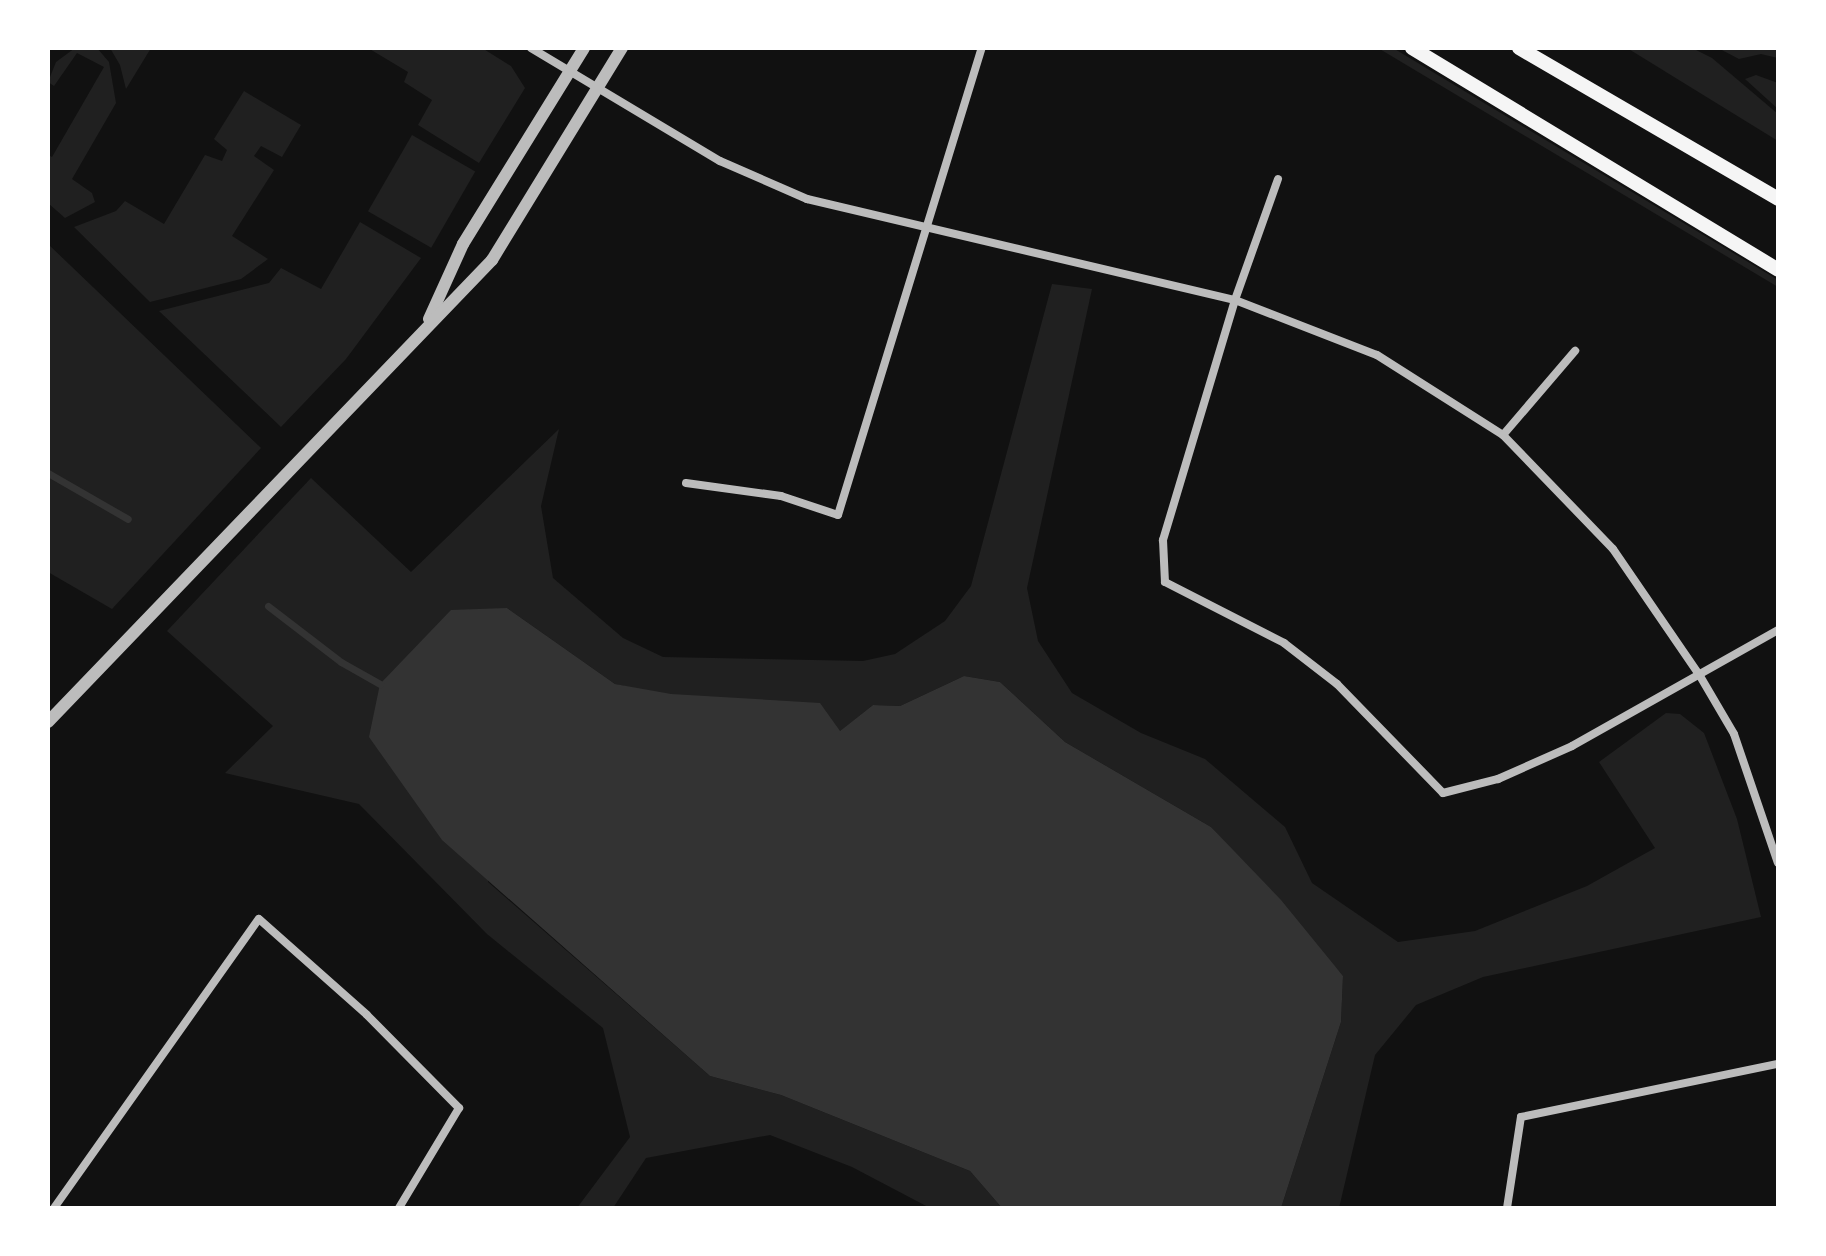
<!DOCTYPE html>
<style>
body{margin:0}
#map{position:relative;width:1826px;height:1256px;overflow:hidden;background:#111;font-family:"Playfair Display",serif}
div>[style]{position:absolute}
.green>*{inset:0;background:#202020;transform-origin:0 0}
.water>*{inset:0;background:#333}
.stream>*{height:7px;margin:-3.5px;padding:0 3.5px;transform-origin:3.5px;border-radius:3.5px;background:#333}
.minor>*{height:8px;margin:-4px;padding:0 4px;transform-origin:4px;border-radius:4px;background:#bcbcbc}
.tertiary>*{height:12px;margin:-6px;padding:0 6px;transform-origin:6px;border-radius:6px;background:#bcbcbc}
.secondary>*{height:14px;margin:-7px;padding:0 7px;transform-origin:7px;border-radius:7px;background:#f5f5f5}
span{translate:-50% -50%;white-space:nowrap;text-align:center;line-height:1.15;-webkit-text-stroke:7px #fff;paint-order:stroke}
.frame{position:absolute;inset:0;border:50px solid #fff;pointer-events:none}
</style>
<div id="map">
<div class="green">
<i style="clip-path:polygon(75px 48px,97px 48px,109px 62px,116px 103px,72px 179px,92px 193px,95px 202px,65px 218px,48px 203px,48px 155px,52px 157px,104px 67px,77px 53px,54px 86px,48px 82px,56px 62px)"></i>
<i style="clip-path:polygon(110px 48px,151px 48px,126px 89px,120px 65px)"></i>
<i style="clip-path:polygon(368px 48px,482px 48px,511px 66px,525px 88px,479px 163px,418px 125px,432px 100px,404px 82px,408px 72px)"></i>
<i style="clip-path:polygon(1378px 48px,1393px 48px,1778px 280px,1778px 287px)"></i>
<i style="clip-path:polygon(1627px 48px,1692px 48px,1712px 58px,1778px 114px,1778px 141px)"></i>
<i style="clip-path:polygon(1718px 48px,1778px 48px,1778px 58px,1761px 54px,1739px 59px)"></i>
<i style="clip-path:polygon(1756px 75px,1778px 83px,1778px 109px,1745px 79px)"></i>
<i style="clip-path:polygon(244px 91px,301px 125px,282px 157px,261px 146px,254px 156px,274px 170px,232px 236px,268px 259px,241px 279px,150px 302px,74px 227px,116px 211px,125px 201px,164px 224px,205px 155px,222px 161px,227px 150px,214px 139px)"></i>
<i style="left:412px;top:135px;width:73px;height:88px;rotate:30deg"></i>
<i style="clip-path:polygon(360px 222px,421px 258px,346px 359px,281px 427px,159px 311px,269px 283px,281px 268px,321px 289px)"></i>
<i style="clip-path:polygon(48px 244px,261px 448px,112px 609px,48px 572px)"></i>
<i style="clip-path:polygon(1052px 284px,1092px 289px,1027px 588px,1038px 641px,1072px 693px,1141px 733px,1205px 759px,1285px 827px,1312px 883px,1398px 942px,1475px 931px,1587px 886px,1655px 848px,1599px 762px,1666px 713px,1680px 714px,1704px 733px,1737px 819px,1761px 917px,1483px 977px,1416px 1005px,1375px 1055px,1339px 1208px,1281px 1208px,1341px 1022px,1343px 976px,1211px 827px,1065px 742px,1000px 682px,964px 676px,900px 706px,873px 705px,839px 732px,615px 684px,507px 608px,488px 882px,710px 1076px,781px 1095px,970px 1171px,1002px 1208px,930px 1208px,852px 1167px,770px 1135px,646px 1158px,613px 1208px,577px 1208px,630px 1137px,603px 1028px,487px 934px,359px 804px,225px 773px,273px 726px,167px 631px,311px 478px,411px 572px,559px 429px,541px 506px,553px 578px,623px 638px,663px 657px,863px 661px,895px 654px,945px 621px,971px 586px)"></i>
</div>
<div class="water">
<i style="clip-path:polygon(507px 608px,615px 684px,671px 694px,820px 703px,840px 731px,873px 705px,900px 706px,964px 676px,1000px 682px,1065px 742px,1211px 827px,1281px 900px,1343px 976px,1341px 1022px,1281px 1208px,1002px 1208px,970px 1171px,781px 1095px,710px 1076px,442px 840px,369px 737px,380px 684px,451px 610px)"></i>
</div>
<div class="stream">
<i style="left:48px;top:473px;width:92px;rotate:29.9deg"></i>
<i style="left:268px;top:606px;width:92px;rotate:37.5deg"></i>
<i style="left:341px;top:662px;width:45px;rotate:29.4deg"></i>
</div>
<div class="minor">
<i style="left:531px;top:48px;width:220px;rotate:30.9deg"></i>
<i style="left:720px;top:161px;width:95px;rotate:23.6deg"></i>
<i style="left:807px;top:199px;width:440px;rotate:13.3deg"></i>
<i style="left:1235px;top:300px;width:152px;rotate:21.2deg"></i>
<i style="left:1377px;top:355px;width:149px;rotate:32.4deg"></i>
<i style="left:1503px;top:435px;width:158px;rotate:46deg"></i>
<i style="left:1613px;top:549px;width:154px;rotate:55.6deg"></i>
<i style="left:1700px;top:676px;width:67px;rotate:59.6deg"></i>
<i style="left:1734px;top:734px;width:136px;rotate:71.2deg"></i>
<i style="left:1278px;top:179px;width:128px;rotate:109.6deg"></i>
<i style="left:1235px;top:300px;width:251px;rotate:106.7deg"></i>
<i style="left:1163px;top:540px;width:42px;rotate:87.3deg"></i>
<i style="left:1165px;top:582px;width:134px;rotate:27.1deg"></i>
<i style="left:1284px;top:643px;width:67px;rotate:37.7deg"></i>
<i style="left:1337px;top:684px;width:152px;rotate:45.8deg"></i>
<i style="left:1443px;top:793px;width:57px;rotate:-14.3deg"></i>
<i style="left:1498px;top:779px;width:81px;rotate:-24deg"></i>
<i style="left:1572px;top:746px;width:236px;rotate:-29.4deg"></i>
<i style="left:1503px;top:435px;width:111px;rotate:-49.4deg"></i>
<i style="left:686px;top:483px;width:96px;rotate:7.8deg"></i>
<i style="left:781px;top:496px;width:60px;rotate:18.4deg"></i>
<i style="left:838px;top:515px;width:489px;rotate:-72.9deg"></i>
<i style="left:54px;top:1208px;width:354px;rotate:-54.7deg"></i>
<i style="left:259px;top:919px;width:144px;rotate:41.6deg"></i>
<i style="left:367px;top:1015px;width:131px;rotate:45.3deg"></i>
<i style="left:459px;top:1108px;width:117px;rotate:121deg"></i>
<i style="left:1507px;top:1208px;width:92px;rotate:-81.3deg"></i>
<i style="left:1521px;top:1117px;width:262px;rotate:-11.7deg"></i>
</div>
<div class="tertiary">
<i style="left:429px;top:319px;width:82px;rotate:-65.6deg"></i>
<i style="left:463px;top:244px;width:230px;rotate:-58.3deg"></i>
<i style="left:48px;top:722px;width:641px;rotate:-46.14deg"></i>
<i style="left:492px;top:260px;width:249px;rotate:-58.5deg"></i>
</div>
<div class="secondary">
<i style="left:1412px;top:48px;width:428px;rotate:31.2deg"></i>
<i style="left:1519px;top:48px;width:300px;rotate:30.2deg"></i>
</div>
<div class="frame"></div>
</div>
